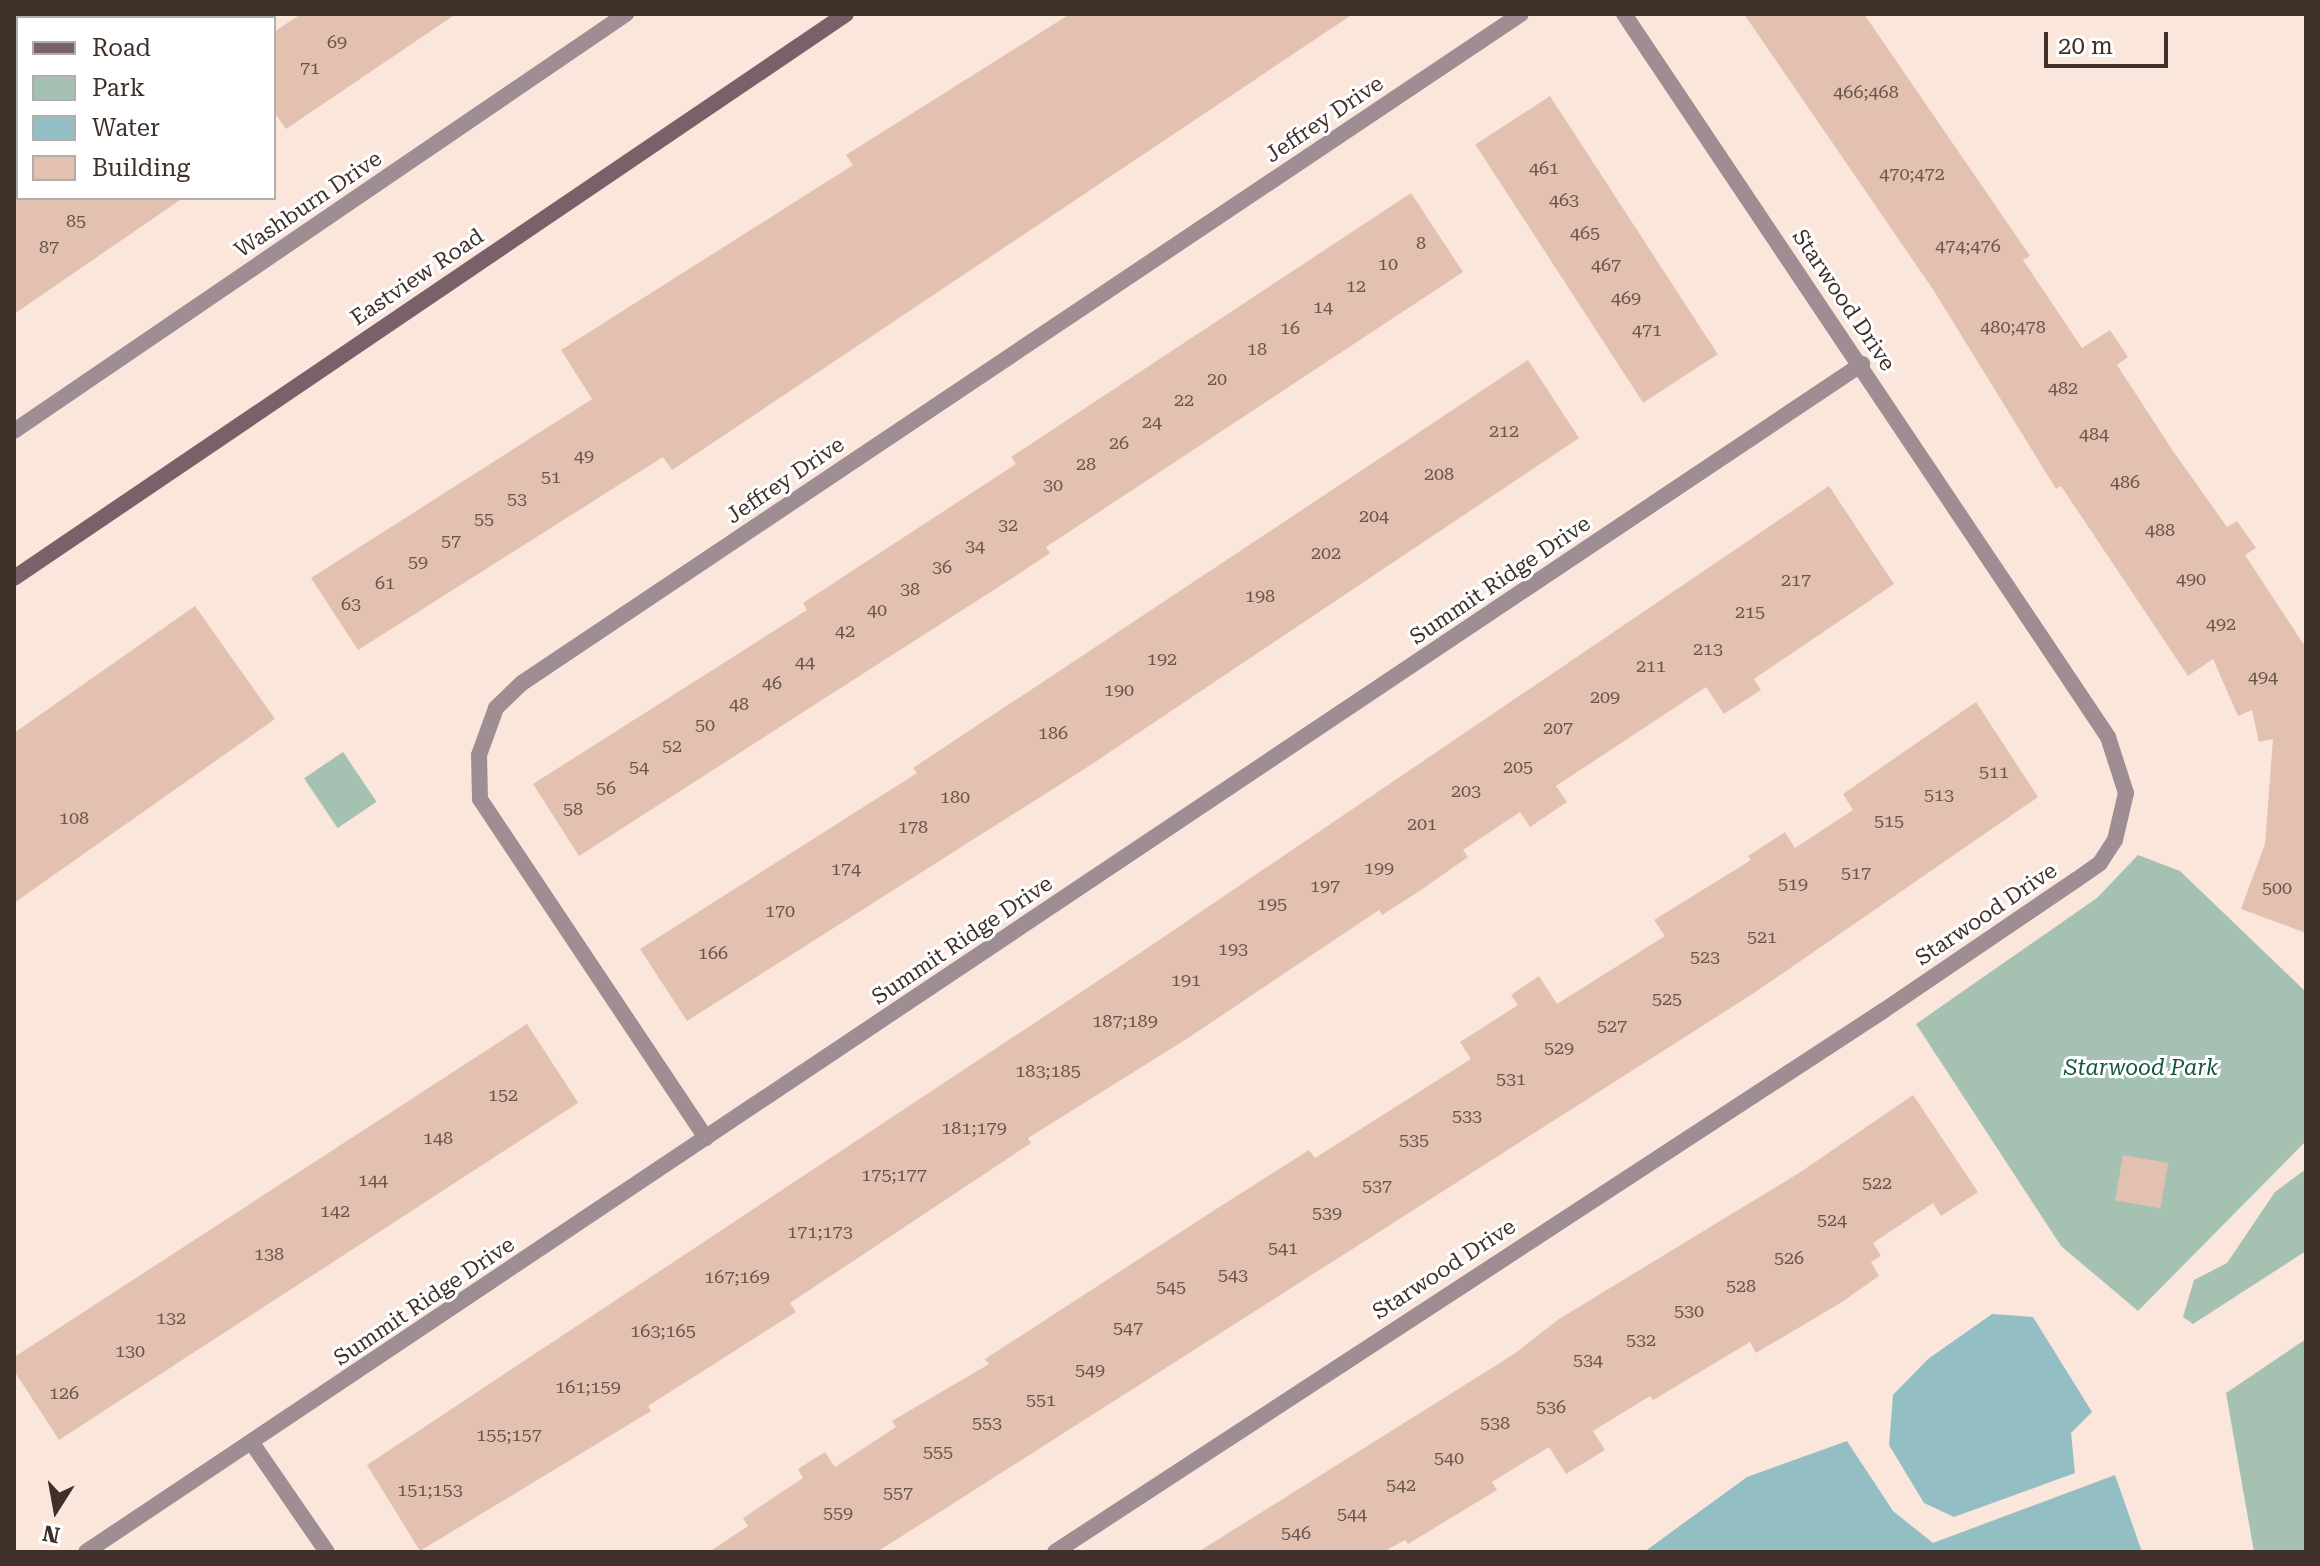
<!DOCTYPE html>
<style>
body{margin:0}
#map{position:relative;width:2320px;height:1566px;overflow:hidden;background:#fbe6db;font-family:"Roboto Serif",serif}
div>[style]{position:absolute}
.green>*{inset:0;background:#a4c1b2;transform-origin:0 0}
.water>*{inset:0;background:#93bec4}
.building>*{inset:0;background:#e3c1b0;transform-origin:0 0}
.street>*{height:16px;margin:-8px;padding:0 8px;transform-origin:8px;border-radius:8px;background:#9e8d93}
.secondary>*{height:16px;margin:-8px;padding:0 8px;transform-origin:8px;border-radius:8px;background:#786169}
span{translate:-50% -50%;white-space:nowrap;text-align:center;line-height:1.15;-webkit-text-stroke:6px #fff;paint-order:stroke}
.number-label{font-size:18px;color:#68554c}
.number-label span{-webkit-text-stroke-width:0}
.street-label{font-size:22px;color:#3f312a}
.park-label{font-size:22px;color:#16553d;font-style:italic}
.frame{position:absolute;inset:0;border:16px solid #3f312a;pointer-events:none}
.legend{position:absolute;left:16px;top:16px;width:260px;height:184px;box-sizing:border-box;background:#fff;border:2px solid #b2adaa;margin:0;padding:10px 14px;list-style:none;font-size:24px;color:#3f312a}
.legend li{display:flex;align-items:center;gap:16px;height:40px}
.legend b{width:40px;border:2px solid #b2adaa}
.north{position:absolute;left:16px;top:1470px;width:80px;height:80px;-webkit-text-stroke:6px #fff;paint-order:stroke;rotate:191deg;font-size:22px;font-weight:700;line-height:32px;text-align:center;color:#3f312a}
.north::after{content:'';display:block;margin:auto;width:28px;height:36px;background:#3f312a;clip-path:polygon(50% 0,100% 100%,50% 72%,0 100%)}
.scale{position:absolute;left:2044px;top:32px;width:124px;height:36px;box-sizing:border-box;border:4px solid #3f312a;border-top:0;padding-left:10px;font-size:24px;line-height:28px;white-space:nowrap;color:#3f312a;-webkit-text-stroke:6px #fff;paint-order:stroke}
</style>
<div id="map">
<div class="green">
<i style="left:343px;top:752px;width:60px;height:47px;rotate:56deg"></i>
<i style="clip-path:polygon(2138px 855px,2180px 871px,2306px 992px,2306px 1141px,2138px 1311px,2061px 1246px,1916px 1024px,2097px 898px)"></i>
<i style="clip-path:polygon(2306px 1169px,2306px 1251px,2193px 1324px,2183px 1317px,2194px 1280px,2227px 1263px,2275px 1192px)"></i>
<i style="clip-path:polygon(2306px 1339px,2306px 1552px,2254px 1552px,2226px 1393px)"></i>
</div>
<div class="water">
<i style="clip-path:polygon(1992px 1314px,2033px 1317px,2092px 1412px,2071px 1433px,2075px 1473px,1954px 1517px,1924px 1503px,1889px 1445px,1893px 1395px,1928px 1359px)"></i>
<i style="clip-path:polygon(1847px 1441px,1893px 1511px,1933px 1543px,2115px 1475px,2142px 1552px,1644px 1552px,1747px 1477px)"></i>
</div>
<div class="building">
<i style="clip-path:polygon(301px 14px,456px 14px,286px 129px,274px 112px,274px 32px)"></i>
<i style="clip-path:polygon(1070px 14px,1353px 14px,672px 470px,663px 457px,358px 650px,311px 578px,592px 399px,561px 350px,853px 165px,846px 155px)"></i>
<i style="clip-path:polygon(1744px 14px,1864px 14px,2030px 256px,2023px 260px,2082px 348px,2110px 330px,2128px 357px,2117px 365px,2173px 451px,2227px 527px,2237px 521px,2256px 548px,2245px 555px,2306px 648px,2306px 933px,2241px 909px,2265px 844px,2273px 739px,2259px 742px,2252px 710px,2238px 716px,2213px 659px,2188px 676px,2061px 486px,2056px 489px,1934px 291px)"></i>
<i style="left:1550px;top:96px;width:308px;height:89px;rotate:57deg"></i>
<i style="clip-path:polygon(1411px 193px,1463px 272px,1046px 547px,1050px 553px,1017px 575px,579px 856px,533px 784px,807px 610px,803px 603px,1016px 464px,1011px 457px)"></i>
<i style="clip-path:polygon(14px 198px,183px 198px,14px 314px)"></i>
<i style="clip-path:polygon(1528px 360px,1579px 438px,1086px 768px,687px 1021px,640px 949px,917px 773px,913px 768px)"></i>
<i style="clip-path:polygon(1829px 486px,1894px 584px,1754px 679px,1761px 690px,1724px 714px,1706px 687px,1556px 786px,1567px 802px,1530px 827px,1520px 812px,1463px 850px,1468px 857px,1421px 890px,1382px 915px,1379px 910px,1185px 1040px,1028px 1138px,1031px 1143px,790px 1303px,796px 1312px,648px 1406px,651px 1411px,420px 1551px,367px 1465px,1140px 953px)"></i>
<i style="clip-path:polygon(195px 606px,275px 719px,14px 903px,14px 733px)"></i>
<i style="clip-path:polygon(1976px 702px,2038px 797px,1754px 993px,877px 1552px,709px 1552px,748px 1526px,743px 1518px,803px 1478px,798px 1469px,825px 1452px,835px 1467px,896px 1427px,892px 1421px,989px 1364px,985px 1359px,1213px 1211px,1309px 1150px,1315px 1158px,1471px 1059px,1460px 1042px,1518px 1005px,1511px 995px,1539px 976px,1557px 1004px,1665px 936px,1654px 920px,1751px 860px,1748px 856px,1785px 832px,1795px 848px,1853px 810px,1843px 794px)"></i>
<i style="left:527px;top:1024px;width:94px;height:619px;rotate:57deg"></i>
<i style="clip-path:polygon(1913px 1095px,1978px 1192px,1941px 1216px,1933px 1203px,1873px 1243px,1881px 1256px,1871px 1262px,1879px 1276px,1842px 1302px,1756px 1353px,1750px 1342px,1653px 1400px,1650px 1396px,1593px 1431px,1605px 1450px,1566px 1474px,1549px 1447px,1492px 1482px,1497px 1490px,1408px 1544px,1405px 1540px,1383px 1552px,1198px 1552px,1514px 1354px,1559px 1319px,1799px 1173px)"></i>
<i style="left:2123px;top:1155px;width:46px;height:46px;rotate:10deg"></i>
</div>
<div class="street">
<i style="left:14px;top:431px;width:741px;rotate:-34.27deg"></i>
<i style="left:706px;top:1138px;width:407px;rotate:-123.7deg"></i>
<i style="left:480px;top:799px;width:44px;rotate:-91.3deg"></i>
<i style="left:479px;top:755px;width:50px;rotate:-70.1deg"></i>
<i style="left:496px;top:708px;width:36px;rotate:-44deg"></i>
<i style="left:522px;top:683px;width:1202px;rotate:-33.81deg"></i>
<i style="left:252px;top:1443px;width:132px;rotate:55.5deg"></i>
<i style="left:86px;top:1552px;width:2137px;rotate:-33.78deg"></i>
<i style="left:1055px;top:1552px;width:989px;rotate:-33.16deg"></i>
<i style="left:1883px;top:1011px;width:233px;rotate:-34.2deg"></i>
<i style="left:2076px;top:880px;width:29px;rotate:-35deg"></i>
<i style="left:2100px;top:863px;width:27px;rotate:-57deg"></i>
<i style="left:2115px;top:840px;width:48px;rotate:-76.8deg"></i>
<i style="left:2126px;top:793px;width:59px;rotate:-107.8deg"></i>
<i style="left:2108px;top:737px;width:870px;rotate:-123.8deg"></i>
</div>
<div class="secondary">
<i style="left:14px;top:578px;width:1005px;rotate:-34.13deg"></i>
</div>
<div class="number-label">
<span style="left:337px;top:42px">69</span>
<span style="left:310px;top:68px">71</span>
<span style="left:1866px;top:92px">466;468</span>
<span style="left:1544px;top:168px">461</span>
<span style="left:1912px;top:174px">470;472</span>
<span style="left:1564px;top:200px">463</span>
<span style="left:76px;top:221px">85</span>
<span style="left:1585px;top:233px">465</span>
<span style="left:1421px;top:243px">8</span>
<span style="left:1968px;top:246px">474;476</span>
<span style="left:49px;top:247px">87</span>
<span style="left:1388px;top:264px">10</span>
<span style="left:1606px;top:265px">467</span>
<span style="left:1356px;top:286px">12</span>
<span style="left:1626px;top:298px">469</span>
<span style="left:1323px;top:307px">14</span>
<span style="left:2013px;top:327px">480;478</span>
<span style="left:1290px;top:328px">16</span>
<span style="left:1647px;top:330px">471</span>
<span style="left:1257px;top:349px">18</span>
<span style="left:1217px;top:379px">20</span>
<span style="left:2063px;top:388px">482</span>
<span style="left:1184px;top:400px">22</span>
<span style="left:1152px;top:422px">24</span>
<span style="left:1504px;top:431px">212</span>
<span style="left:2094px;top:434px">484</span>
<span style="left:1119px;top:443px">26</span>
<span style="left:584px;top:456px">49</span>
<span style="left:1086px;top:464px">28</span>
<span style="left:1439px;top:474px">208</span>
<span style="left:551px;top:477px">51</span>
<span style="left:2125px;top:482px">486</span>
<span style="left:1053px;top:485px">30</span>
<span style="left:517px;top:499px">53</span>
<span style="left:1374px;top:516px">204</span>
<span style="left:484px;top:519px">55</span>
<span style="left:1008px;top:525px">32</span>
<span style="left:2160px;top:530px">488</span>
<span style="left:451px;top:541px">57</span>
<span style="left:975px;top:546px">34</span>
<span style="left:1326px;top:553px">202</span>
<span style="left:418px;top:562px">59</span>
<span style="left:942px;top:567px">36</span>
<span style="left:2191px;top:579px">490</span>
<span style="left:1796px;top:580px">217</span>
<span style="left:385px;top:583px">61</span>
<span style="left:910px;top:589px">38</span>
<span style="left:1260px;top:596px">198</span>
<span style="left:351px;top:604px">63</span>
<span style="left:877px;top:610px">40</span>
<span style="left:1750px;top:612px">215</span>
<span style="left:2221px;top:624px">492</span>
<span style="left:845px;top:631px">42</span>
<span style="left:1708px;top:649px">213</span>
<span style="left:1162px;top:659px">192</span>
<span style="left:805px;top:662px">44</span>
<span style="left:1651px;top:666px">211</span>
<span style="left:2263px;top:677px">494</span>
<span style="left:772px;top:683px">46</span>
<span style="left:1119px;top:690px">190</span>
<span style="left:1605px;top:697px">209</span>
<span style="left:739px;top:704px">48</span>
<span style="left:705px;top:725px">50</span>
<span style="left:1558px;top:728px">207</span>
<span style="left:1053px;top:733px">186</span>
<span style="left:672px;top:746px">52</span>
<span style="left:639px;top:767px">54</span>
<span style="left:1518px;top:767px">205</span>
<span style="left:1994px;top:772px">511</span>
<span style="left:606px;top:788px">56</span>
<span style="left:1466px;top:791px">203</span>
<span style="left:1939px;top:795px">513</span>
<span style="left:955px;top:797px">180</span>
<span style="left:573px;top:809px">58</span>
<span style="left:74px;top:818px">108</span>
<span style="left:1889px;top:821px">515</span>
<span style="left:1422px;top:824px">201</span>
<span style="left:913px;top:827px">178</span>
<span style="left:1379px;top:868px">199</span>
<span style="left:846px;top:869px">174</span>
<span style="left:1856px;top:873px">517</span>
<span style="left:1793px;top:884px">519</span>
<span style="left:1325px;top:886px">197</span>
<span style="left:2277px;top:888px">500</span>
<span style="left:1272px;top:904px">195</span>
<span style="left:780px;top:911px">170</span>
<span style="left:1762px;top:937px">521</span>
<span style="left:1233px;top:949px">193</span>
<span style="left:713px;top:953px">166</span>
<span style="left:1705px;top:957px">523</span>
<span style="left:1186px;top:980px">191</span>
<span style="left:1667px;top:999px">525</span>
<span style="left:1125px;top:1021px">187;189</span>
<span style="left:1612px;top:1026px">527</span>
<span style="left:1559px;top:1048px">529</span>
<span style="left:1048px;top:1071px">183;185</span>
<span style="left:1511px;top:1079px">531</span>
<span style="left:503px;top:1095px">152</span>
<span style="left:1467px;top:1116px">533</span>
<span style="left:974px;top:1128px">181;179</span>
<span style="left:438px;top:1138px">148</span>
<span style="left:1414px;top:1140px">535</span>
<span style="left:894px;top:1175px">175;177</span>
<span style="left:373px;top:1180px">144</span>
<span style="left:1877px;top:1183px">522</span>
<span style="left:1377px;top:1186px">537</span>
<span style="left:335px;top:1211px">142</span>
<span style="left:1327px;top:1213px">539</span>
<span style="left:1832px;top:1220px">524</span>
<span style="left:820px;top:1232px">171;173</span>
<span style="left:1283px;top:1248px">541</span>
<span style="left:269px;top:1254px">138</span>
<span style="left:1789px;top:1258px">526</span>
<span style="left:1233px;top:1275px">543</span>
<span style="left:737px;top:1277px">167;169</span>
<span style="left:1741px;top:1286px">528</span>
<span style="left:1171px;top:1287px">545</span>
<span style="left:1689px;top:1311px">530</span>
<span style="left:171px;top:1318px">132</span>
<span style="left:1128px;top:1328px">547</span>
<span style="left:663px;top:1331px">163;165</span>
<span style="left:1641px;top:1340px">532</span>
<span style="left:130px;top:1351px">130</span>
<span style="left:1588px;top:1360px">534</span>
<span style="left:1090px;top:1370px">549</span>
<span style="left:588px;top:1387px">161;159</span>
<span style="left:64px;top:1393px">126</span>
<span style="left:1041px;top:1400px">551</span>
<span style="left:1551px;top:1407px">536</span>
<span style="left:987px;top:1423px">553</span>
<span style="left:1495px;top:1423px">538</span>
<span style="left:509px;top:1435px">155;157</span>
<span style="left:938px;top:1452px">555</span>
<span style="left:1449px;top:1458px">540</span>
<span style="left:1401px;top:1485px">542</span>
<span style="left:430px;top:1490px">151;153</span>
<span style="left:898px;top:1493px">557</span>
<span style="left:838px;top:1513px">559</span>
<span style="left:1352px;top:1514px">544</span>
<span style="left:1296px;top:1533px">546</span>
</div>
<div class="street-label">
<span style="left:1324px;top:119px;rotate:-34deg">Jeffrey Drive</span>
<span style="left:308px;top:204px;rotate:-34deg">Washburn Drive</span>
<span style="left:417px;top:277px;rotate:-34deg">Eastview Road</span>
<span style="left:1844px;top:300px;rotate:56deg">Starwood Drive</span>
<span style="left:785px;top:480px;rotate:-34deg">Jeffrey Drive</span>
<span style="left:1500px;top:580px;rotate:-34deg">Summit Ridge Drive</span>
<span style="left:1986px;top:914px;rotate:-34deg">Starwood Drive</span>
<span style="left:962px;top:940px;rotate:-34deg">Summit Ridge Drive</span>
<span style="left:1444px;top:1269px;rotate:-33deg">Starwood Drive</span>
<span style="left:424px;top:1301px;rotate:-34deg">Summit Ridge Drive</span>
</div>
<div class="park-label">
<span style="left:2141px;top:1068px">Starwood Park</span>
</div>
<div class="frame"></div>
<ul class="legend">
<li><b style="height:10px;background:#786169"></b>Road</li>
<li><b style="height:22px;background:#a4c1b2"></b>Park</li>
<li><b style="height:22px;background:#93bec4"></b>Water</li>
<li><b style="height:22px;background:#e3c1b0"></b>Building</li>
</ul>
<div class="north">N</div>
<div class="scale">20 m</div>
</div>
